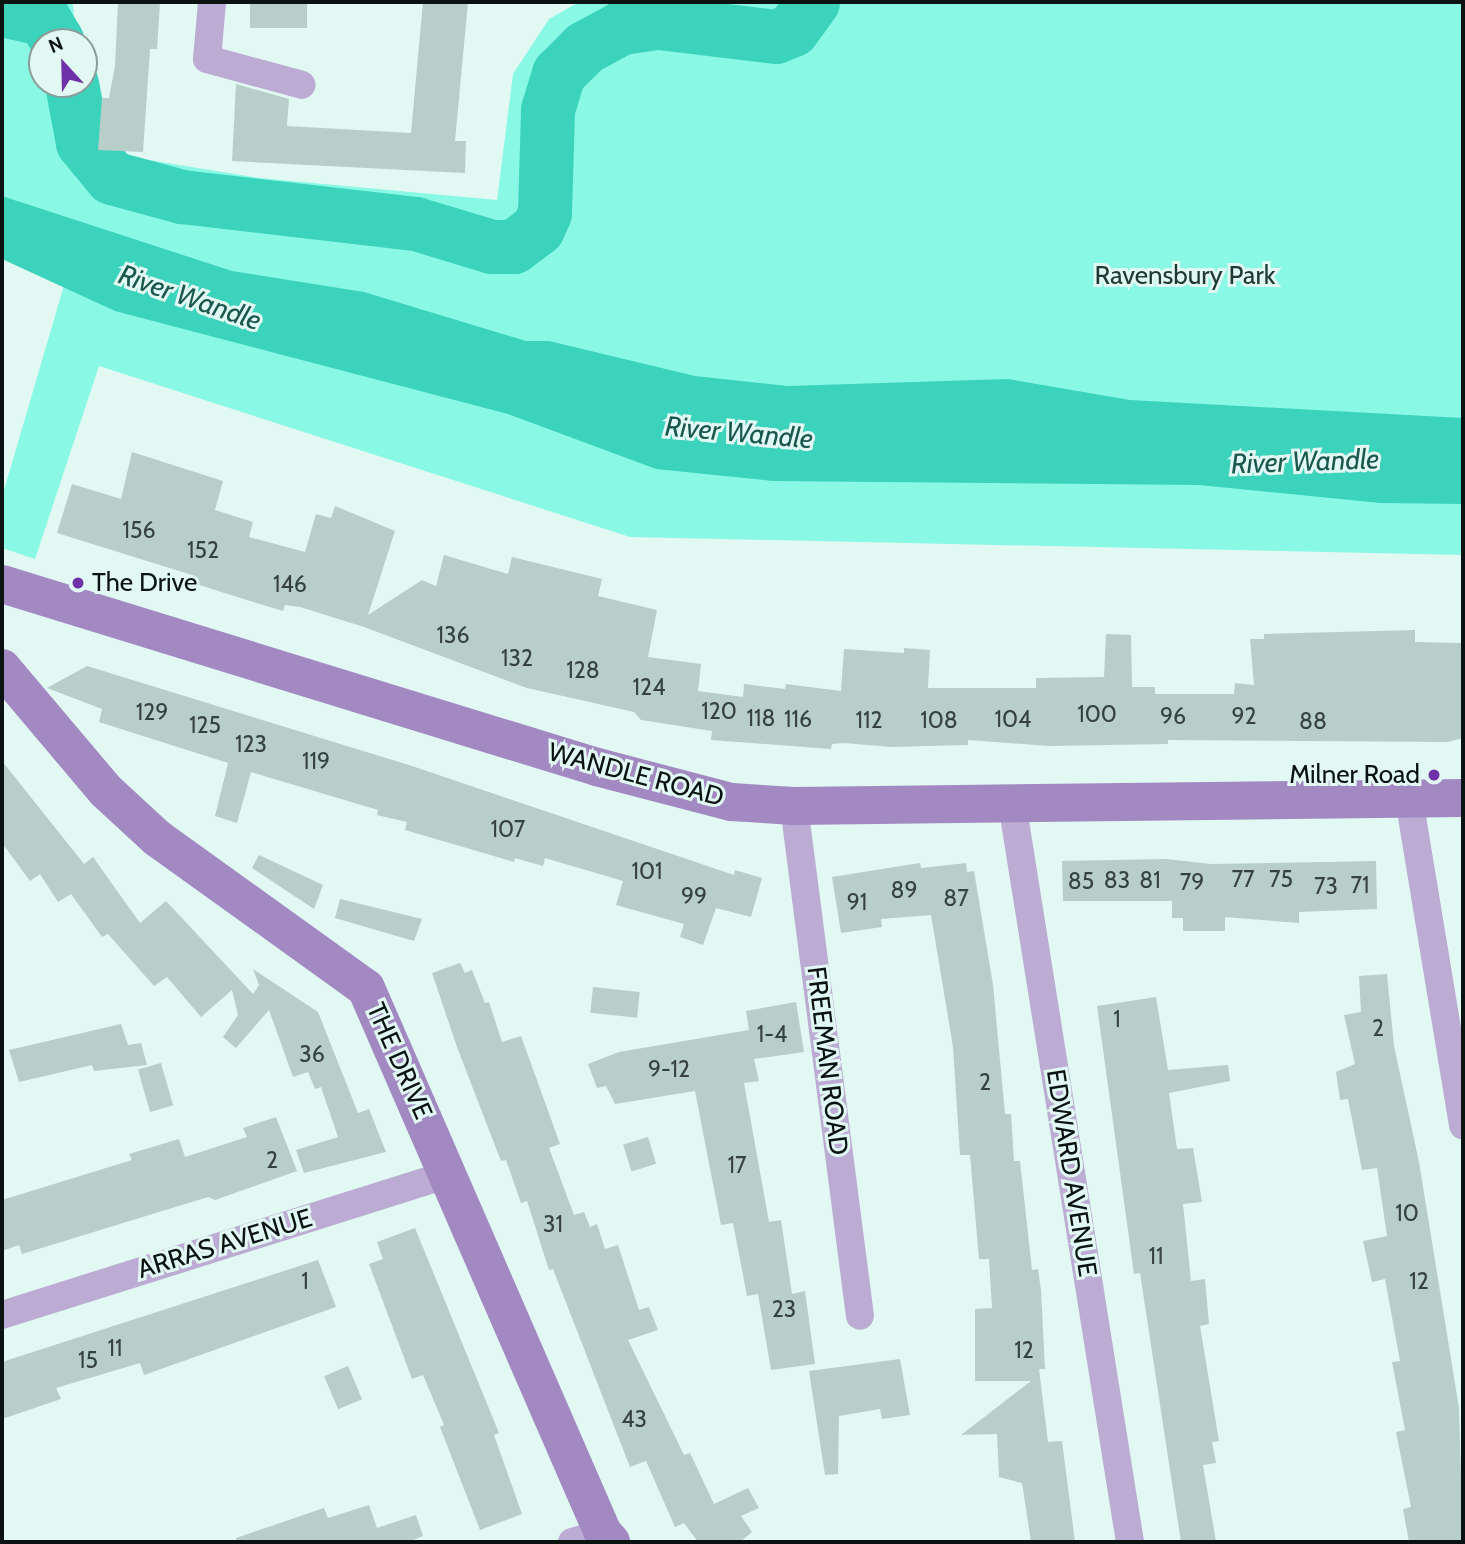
<!DOCTYPE html>
<style>
body{margin:0}
#map{position:relative;width:1465px;height:1544px;overflow:hidden;background:#e1f8f3;font-family:Cabin,sans-serif}
div>[style]{position:absolute}
.green>*{inset:0;background:#89f8e4}
.water>*{inset:0;background:#3bd3bc}
.river>*{height:54px;margin:-27px;padding:0 27px;transform-origin:27px;border-radius:27px;background:#3bd3bc}
.building>*{inset:0;background:#b8cec9;transform-origin:0 0}
.street>*{height:28px;margin:-14px;padding:0 14px;transform-origin:14px;border-radius:14px;background:#bcacd3}
.secondary>*{height:38px;margin:-19px;padding:0 19px;transform-origin:19px;border-radius:19px;background:#a289c2}
.dots>*{width:19px;height:19px;translate:-50% -50%;box-sizing:border-box;border:4px solid #e1f8f3;border-radius:50%}
span{translate:-50% -50%;white-space:nowrap;text-align:center;line-height:1.15;-webkit-text-stroke:6px #e1f8f3;paint-order:stroke}
.number-label{font-size:23px;color:#364240}
.number-label span{-webkit-text-stroke-width:0}
.park-label{font-size:26px;color:#223a35}
.poi-label{font-size:26px;color:#0b1312}
.left{translate:0 -50%;text-align:left}
.right{translate:-100% -50%;text-align:right}
.street-label{font-size:26px;color:#0b1312}
.water-label{font-size:28px;color:#1a574d;font-style:italic}
.frame{position:absolute;inset:0;border:4px solid #0b1312;pointer-events:none}
.north{position:absolute;left:28px;top:28px;width:70px;height:70px;box-sizing:border-box;background:#e1f8f3;border:2px solid #8b9c99;border-radius:50%;rotate:338deg;font-size:19px;font-weight:700;line-height:28px;text-align:center;color:#0b1312}
.north::after{content:'';display:block;margin:auto;width:24px;height:32px;background:#6f31a7;clip-path:polygon(50% 0,100% 100%,50% 72%,0 100%)}
</style>
<div id="map">
<div class="green">
<i style="clip-path:polygon(2px 2px,73px 2px,75px 42px,42px 42px,42px 84px,84px 84px,94px 151px,259px 178px,497px 200px,513px 74px,549px 19px,579px 2px,1463px 2px,1463px 555px,630px 537px,99px 366px,35px 559px,2px 548px,2px 497px,82px 224px,2px 196px)"></i>
</div>
<div class="water">
<i style="clip-path:polygon(2px 196px,232px 271px,364px 292px,526px 341px,549px 341px,695px 376px,788px 386px,1008px 379px,1130px 400px,1463px 418px,1463px 504px,1380px 503px,1199px 485px,773px 481px,656px 469px,508px 414px,115px 311px,2px 259px)"></i>
</div>
<div class="river">
<i style="left:2px;top:10px;width:43px;rotate:12.1deg"></i>
<i style="left:44px;top:19px;width:27px;rotate:59deg"></i>
<i style="left:72px;top:84px;width:60px;rotate:79.4deg"></i>
<i style="left:83px;top:143px;width:45px;rotate:50.4deg"></i>
<i style="left:112px;top:178px;width:73px;rotate:15.2deg"></i>
<i style="left:182px;top:197px;width:236px;rotate:6.6deg"></i>
<i style="left:416px;top:224px;width:79px;rotate:16.8deg"></i>
<i style="left:492px;top:247px;width:22px"></i>
<i style="left:514px;top:247px;width:30px;rotate:-37deg"></i>
<i style="left:538px;top:229px;width:17px;rotate:-66deg"></i>
<i style="left:545px;top:213px;width:103px;rotate:-88.3deg"></i>
<i style="left:548px;top:110px;width:38px;rotate:-73deg"></i>
<i style="left:559px;top:74px;width:37px;rotate:-45deg"></i>
<i style="left:585px;top:48px;width:42px;rotate:-28.4deg"></i>
<i style="left:622px;top:28px;width:37px;rotate:-8deg"></i>
<i style="left:659px;top:23px;width:118px;rotate:6.8deg"></i>
<i style="left:776px;top:37px;width:18px;rotate:-22deg"></i>
<i style="left:793px;top:30px;width:34px;rotate:-54deg"></i>
</div>
<div class="building">
<i style="clip-path:polygon(118px 2px,160px 2px,157px 49px,150px 49px,143px 152px,98px 150px,102px 98px,109px 98px,115px 66px)"></i>
<i style="left:250px;top:2px;width:57px;height:26px"></i>
<i style="clip-path:polygon(423px 2px,468px 2px,455px 141px,466px 141px,465px 173px,232px 161px,236px 84px,289px 99px,287px 126px,411px 133px)"></i>
<i style="clip-path:polygon(132px 452px,223px 481px,215px 510px,253px 522px,249px 537px,305px 552px,316px 514px,331px 518px,335px 506px,395px 531px,368px 615px,422px 580px,436px 586px,444px 555px,508px 574px,512px 557px,602px 579px,598px 596px,657px 610px,648px 657px,701px 664px,698px 691px,743px 697px,744px 684px,785px 689px,786px 684px,841px 691px,844px 649px,904px 653px,904px 648px,930px 650px,928px 688px,1036px 688px,1036px 678px,1104px 677px,1106px 634px,1131px 635px,1132px 687px,1155px 687px,1155px 694px,1234px 694px,1235px 683px,1254px 685px,1250px 639px,1264px 639px,1264px 634px,1415px 630px,1415px 642px,1463px 643px,1463px 738px,1448px 742px,1168px 740px,1168px 744px,1049px 746px,968px 740px,968px 745px,891px 747px,844px 743px,832px 744px,831px 749px,711px 740px,712px 731px,641px 720px,634px 712px,527px 688px,364px 627px,300px 607px,285px 605px,283px 611px,250px 601px,190px 582px,192px 575px,57px 533px,72px 484px,121px 499px)"></i>
<i style="clip-path:polygon(87px 666px,412px 766px,734px 875px,735px 870px,762px 878px,751px 917px,716px 908px,703px 945px,680px 937px,684px 924px,616px 905px,623px 881px,545px 858px,543px 866px,515px 858px,514px 862px,405px 830px,407px 822px,377px 815px,378px 810px,251px 772px,237px 823px,215px 816px,228px 763px,99px 722px,102px 709px,47px 688px)"></i>
<i style="clip-path:polygon(2px 761px,84px 864px,93px 857px,140px 923px,166px 901px,253px 994px,259px 985px,253px 969px,318px 1012px,358px 1113px,369px 1109px,386px 1152px,304px 1173px,296px 1150px,338px 1137px,321px 1087px,315px 1089px,308px 1072px,293px 1077px,269px 1010px,236px 1048px,223px 1037px,238px 1015px,232px 990px,201px 1017px,167px 977px,154px 986px,108px 934px,102px 937px,71px 894px,58px 902px,40px 874px,30px 881px,2px 843px)"></i>
<i style="clip-path:polygon(259px 855px,323px 885px,314px 909px,252px 868px)"></i>
<i style="clip-path:polygon(1166px 859px,1211px 864px,1376px 861px,1377px 909px,1299px 912px,1299px 923px,1225px 917px,1225px 931px,1183px 931px,1183px 918px,1172px 918px,1172px 901px,1063px 901px,1062px 861px)"></i>
<i style="clip-path:polygon(920px 863px,921px 868px,966px 863px,967px 872px,974px 871px,993px 985px,1005px 1114px,1011px 1114px,1014px 1161px,1020px 1161px,1032px 1270px,1038px 1269px,1041px 1290px,1045px 1369px,1039px 1369px,1048px 1442px,1062px 1441px,1075px 1542px,1031px 1542px,1022px 1483px,999px 1477px,997px 1434px,961px 1435px,1031px 1381px,975px 1381px,975px 1309px,992px 1308px,989px 1259px,979px 1259px,970px 1155px,960px 1155px,953px 1047px,931px 915px,881px 919px,882px 927px,841px 933px,832px 877px)"></i>
<i style="clip-path:polygon(340px 899px,422px 919px,414px 941px,335px 918px)"></i>
<i style="clip-path:polygon(460px 963px,465px 973px,472px 970px,485px 1003px,489px 1002px,502px 1042px,521px 1036px,560px 1144px,549px 1148px,574px 1215px,584px 1212px,590px 1227px,597px 1224px,605px 1249px,618px 1245px,639px 1310px,649px 1307px,658px 1330px,628px 1340px,684px 1455px,690px 1453px,714px 1504px,748px 1488px,759px 1508px,741px 1516px,752px 1532px,740px 1542px,698px 1542px,684px 1523px,675px 1527px,646px 1461px,630px 1467px,553px 1269px,549px 1270px,527px 1201px,521px 1203px,506px 1160px,501px 1161px,457px 1047px,432px 973px)"></i>
<i style="clip-path:polygon(1387px 974px,1394px 1046px,1419px 1162px,1459px 1408px,1463px 1542px,1409px 1542px,1403px 1509px,1411px 1507px,1396px 1432px,1405px 1430px,1392px 1362px,1400px 1361px,1385px 1279px,1372px 1282px,1363px 1241px,1387px 1236px,1377px 1168px,1362px 1170px,1348px 1099px,1340px 1100px,1336px 1072px,1355px 1064px,1344px 1015px,1361px 1012px,1359px 976px)"></i>
<i style="left:593px;top:987px;width:47px;height:26px;rotate:6deg"></i>
<i style="clip-path:polygon(1156px 997px,1168px 1070px,1228px 1065px,1230px 1081px,1169px 1093px,1177px 1149px,1193px 1148px,1202px 1202px,1183px 1204px,1191px 1281px,1205px 1279px,1209px 1324px,1200px 1326px,1219px 1441px,1212px 1442px,1216px 1463px,1203px 1465px,1216px 1542px,1181px 1542px,1140px 1273px,1134px 1274px,1097px 1006px)"></i>
<i style="clip-path:polygon(796px 1002px,804px 1052px,754px 1059px,759px 1081px,744px 1083px,769px 1222px,781px 1220px,792px 1294px,805px 1291px,815px 1364px,771px 1370px,758px 1294px,747px 1296px,733px 1223px,721px 1225px,695px 1091px,615px 1104px,606px 1086px,597px 1088px,588px 1064px,619px 1052px,749px 1030px,746px 1011px)"></i>
<i style="clip-path:polygon(121px 1024px,128px 1045px,141px 1043px,147px 1065px,94px 1071px,92px 1065px,19px 1082px,9px 1050px)"></i>
<i style="left:161px;top:1063px;width:44px;height:24px;rotate:74deg"></i>
<i style="clip-path:polygon(276px 1117px,297px 1171px,215px 1200px,208px 1197px,22px 1254px,19px 1245px,2px 1251px,2px 1200px,132px 1160px,129px 1154px,179px 1139px,185px 1157px,247px 1137px,243px 1128px)"></i>
<i style="left:648px;top:1137px;width:28px;height:26px;rotate:73deg"></i>
<i style="clip-path:polygon(415px 1228px,499px 1433px,494px 1435px,522px 1514px,480px 1530px,440px 1427px,444px 1425px,423px 1375px,412px 1379px,369px 1264px,383px 1259px,377px 1242px)"></i>
<i style="clip-path:polygon(318px 1260px,336px 1307px,144px 1375px,140px 1363px,56px 1388px,61px 1399px,2px 1419px,2px 1362px)"></i>
<i style="clip-path:polygon(900px 1359px,910px 1415px,882px 1419px,880px 1409px,839px 1416px,838px 1474px,825px 1475px,809px 1371px)"></i>
<i style="left:348px;top:1366px;width:36px;height:26px;rotate:67deg"></i>
<i style="clip-path:polygon(369px 1505px,377px 1528px,416px 1515px,423px 1536px,408px 1542px,237px 1542px,236px 1538px,324px 1508px,328px 1518px)"></i>
</div>
<div class="street">
<i style="left:212px;top:2px;width:57px;rotate:95deg"></i>
<i style="left:207px;top:59px;width:98px;rotate:15.3deg"></i>
<i style="left:1409px;top:799px;width:331px;rotate:80.6deg"></i>
<i style="left:1012px;top:803px;width:748px;rotate:80.93deg"></i>
<i style="left:794px;top:806px;width:514px;rotate:82.63deg"></i>
<i style="left:2px;top:1315px;width:468px;rotate:-17.5deg"></i>
<i style="left:572px;top:1542px;width:32px;rotate:-16deg"></i>
</div>
<div class="secondary">
<i style="left:2px;top:584px;width:623px;rotate:17.1deg"></i>
<i style="left:597px;top:767px;width:138px;rotate:14.6deg"></i>
<i style="left:731px;top:802px;width:63px;rotate:3.6deg"></i>
<i style="left:794px;top:806px;width:669px;rotate:-0.69deg"></i>
<i style="left:2px;top:668px;width:161px;rotate:49.8deg"></i>
<i style="left:106px;top:791px;width:69px;rotate:42.7deg"></i>
<i style="left:157px;top:838px;width:257px;rotate:35.7deg"></i>
<i style="left:366px;top:988px;width:594px;rotate:66.5deg"></i>
<i style="left:603px;top:1533px;width:12px;rotate:48deg"></i>
</div>
<div class="dots">
<i style="left:78px;top:583px;background:#6f31a7"></i>
<i style="left:1434px;top:775px;background:#6f31a7"></i>
</div>
<div class="number-label">
<span style="left:139px;top:530px">156</span>
<span style="left:203px;top:550px">152</span>
<span style="left:290px;top:584px">146</span>
<span style="left:453px;top:635px">136</span>
<span style="left:517px;top:658px">132</span>
<span style="left:583px;top:670px">128</span>
<span style="left:649px;top:687px">124</span>
<span style="left:719px;top:711px">120</span>
<span style="left:152px;top:712px">129</span>
<span style="left:1097px;top:714px">100</span>
<span style="left:1173px;top:716px">96</span>
<span style="left:1244px;top:716px">92</span>
<span style="left:761px;top:718px">118</span>
<span style="left:798px;top:719px">116</span>
<span style="left:1013px;top:719px">104</span>
<span style="left:869px;top:720px">112</span>
<span style="left:939px;top:720px">108</span>
<span style="left:1313px;top:721px">88</span>
<span style="left:205px;top:725px">125</span>
<span style="left:251px;top:744px">123</span>
<span style="left:316px;top:761px">119</span>
<span style="left:508px;top:829px">107</span>
<span style="left:647px;top:871px">101</span>
<span style="left:1243px;top:879px">77</span>
<span style="left:1281px;top:879px">75</span>
<span style="left:1117px;top:880px">83</span>
<span style="left:1150px;top:880px">81</span>
<span style="left:1081px;top:881px">85</span>
<span style="left:1192px;top:882px">79</span>
<span style="left:1360px;top:885px">71</span>
<span style="left:1326px;top:886px">73</span>
<span style="left:904px;top:890px">89</span>
<span style="left:694px;top:896px">99</span>
<span style="left:956px;top:898px">87</span>
<span style="left:857px;top:902px">91</span>
<span style="left:1117px;top:1019px">1</span>
<span style="left:1378px;top:1028px">2</span>
<span style="left:772px;top:1034px">1-4</span>
<span style="left:312px;top:1054px">36</span>
<span style="left:669px;top:1069px">9-12</span>
<span style="left:985px;top:1082px">2</span>
<span style="left:272px;top:1160px">2</span>
<span style="left:737px;top:1165px">17</span>
<span style="left:1407px;top:1213px">10</span>
<span style="left:553px;top:1224px">31</span>
<span style="left:1156px;top:1256px">11</span>
<span style="left:305px;top:1281px">1</span>
<span style="left:1419px;top:1281px">12</span>
<span style="left:784px;top:1309px">23</span>
<span style="left:115px;top:1348px">11</span>
<span style="left:1024px;top:1350px">12</span>
<span style="left:88px;top:1360px">15</span>
<span style="left:634px;top:1419px">43</span>
</div>
<div class="park-label">
<span style="left:1185px;top:276px">Ravensbury Park</span>
</div>
<div class="poi-label">
<span class="left" style="left:92px;top:583px">The Drive</span>
<span class="right" style="left:1420px;top:775px">Milner Road</span>
</div>
<div class="street-label">
<span style="left:636px;top:775px;rotate:15deg">WANDLE ROAD</span>
<span style="left:399px;top:1061px;rotate:66deg">THE DRIVE</span>
<span style="left:827px;top:1061px;rotate:83deg">FREEMAN ROAD</span>
<span style="left:1071px;top:1173px;rotate:81deg">EDWARD AVENUE</span>
<span style="left:225px;top:1244px;rotate:-17deg">ARRAS AVENUE</span>
</div>
<div class="water-label">
<span style="left:190px;top:297px;rotate:19deg">River Wandle</span>
<span style="left:739px;top:432px;rotate:5deg">River Wandle</span>
<span style="left:1305px;top:461px;rotate:-2deg">River Wandle</span>
</div>
<div class="frame"></div>
<div class="north">N</div>
</div>
